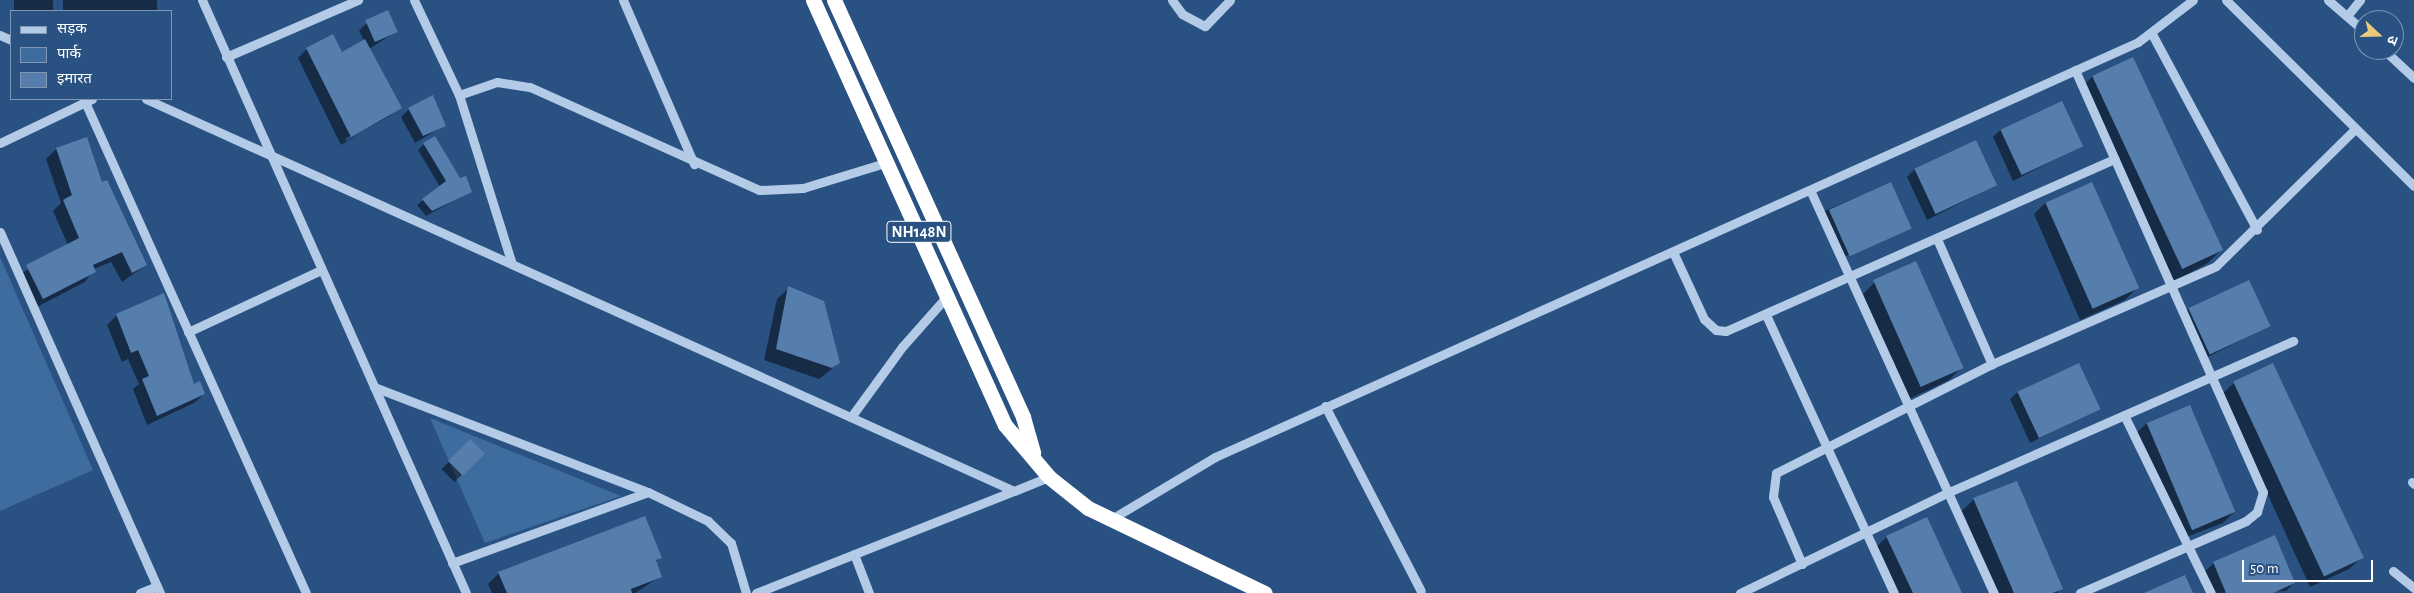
<!DOCTYPE html>
<meta charset="utf-8">
<style>
body{margin:0}
#map{position:relative;width:2414px;height:593px;overflow:hidden;background:#295283;font-family:"Alegreya Sans","Noto Sans Devanagari",sans-serif}
div>[style]{position:absolute}
.green>*{inset:0;background:#3e6c9f}
.shadow>*{inset:0;background:#0007;transform-origin:0 0}
.building>*{inset:0;background:#567ead;transform-origin:0 0}
.minor>*{height:9px;margin:-4.5px;padding:0 4.5px;transform-origin:4.5px;border-radius:4.5px;background:#b3cbe7}
.highway>*{height:15px;margin:-7.5px;padding:0 7.5px;transform-origin:7.5px;border-radius:7.5px;background:#fff}
span{translate:-50% -50%;white-space:nowrap;text-align:center;line-height:1.15;-webkit-text-stroke:4px #295283;paint-order:stroke}
.shield-label span{padding:1px 4px;background:#295283;border:1px solid;border-radius:4px;-webkit-text-stroke-width:0}
.shield-label{font-size:16px;color:#fff;font-weight:700}
.legend{position:absolute;left:10px;top:10px;width:162px;height:90px;box-sizing:border-box;background:#295283;border:1px solid #7f97b5;margin:0;padding:6px 9px;list-style:none;font-size:15px;color:#fff}
.legend li{display:flex;align-items:center;gap:10px;height:25px}
.legend b{width:25px;border:1px solid #7f97b5}
.north{position:absolute;left:2354px;top:10px;width:50px;height:50px;box-sizing:border-box;background:#295283;border:1px solid #7f97b5;border-radius:50%;rotate:111deg;font-size:14px;font-weight:700;line-height:20px;text-align:center;color:#fff}
.north::after{content:'';display:block;margin:auto;width:18px;height:22px;background:#edca7a;clip-path:polygon(50% 0,100% 100%,50% 72%,0 100%)}
.scale{position:absolute;left:2242px;top:560px;width:131px;height:22px;box-sizing:border-box;border:2px solid #fff;border-top:0;padding-left:6px;font-size:15px;line-height:18px;white-space:nowrap;color:#fff;-webkit-text-stroke:4px #295283;paint-order:stroke}
</style>
<div id="map">
<div class="green">
<i style="clip-path:polygon(0 257px,93px 470px,0 511px)"></i>
<i style="clip-path:polygon(430px 418px,621px 496px,485px 543px)"></i>
</div>
<div class="shadow">
<i style="left:14px;top:0;width:39px;height:11px"></i>
<i style="left:63px;top:0;width:94px;height:12px"></i>
<i style="clip-path:polygon(evenodd,367px 23px,397px 31px,369px 49px,400px 108px,341px 145px,298px 58px,307px 49px,341px 54px,364px 41px,359px 30px,367px 23px,391px 112px,391px 115px,346px 141px,345px 139px,391px 112px)"></i>
<i style="clip-path:polygon(2093px 76px,2220px 251px,2208px 263px,2171px 283px,2081px 88px)"></i>
<i style="clip-path:polygon(409px 109px,445px 125px,415px 143px,401px 117px)"></i>
<i style="clip-path:polygon(2001px 129px,2082px 146px,2013px 181px,1993px 137px)"></i>
<i style="clip-path:polygon(424px 144px,470px 192px,426px 216px,417px 205px,440px 187px,418px 150px)"></i>
<i style="clip-path:polygon(56px 149px,102px 184px,146px 265px,122px 282px,111px 262px,94px 269px,85px 282px,33px 309px,17px 276px,68px 245px,53px 211px,61px 203px,46px 159px)"></i>
<i style="clip-path:polygon(1915px 169px,1996px 185px,1927px 220px,1907px 177px)"></i>
<i style="left:1890px;top:183px;width:50px;height:77px;rotate:67deg"></i>
<i style="clip-path:polygon(2046px 202px,2137px 288px,2125px 300px,2080px 320px,2034px 214px)"></i>
<i style="clip-path:polygon(1875px 282px,1961px 368px,1949px 380px,1909px 399px,1863px 294px)"></i>
<i style="clip-path:polygon(789px 288px,839px 363px,819px 379px,764px 360px,777px 299px)"></i>
<i style="clip-path:polygon(2188px 309px,2269px 326px,2200px 361px,2180px 316px)"></i>
<i style="clip-path:polygon(117px 315px,204px 394px,194px 403px,147px 425px,133px 389px,139px 384px,128px 359px,122px 362px,107px 325px)"></i>
<i style="clip-path:polygon(2234px 383px,2361px 558px,2349px 569px,2310px 587px,2222px 394px)"></i>
<i style="clip-path:polygon(2018px 392px,2099px 408px,2030px 443px,2010px 399px)"></i>
<i style="clip-path:polygon(2147px 423px,2235px 511px,2223px 523px,2181px 539px,2135px 434px)"></i>
<i style="left:470px;top:441px;width:18px;height:40px;rotate:45deg"></i>
<i style="clip-path:polygon(1974px 499px,2062px 588px,2057px 593px,1998px 593px,1962px 511px)"></i>
<i style="clip-path:polygon(1887px 537px,1960px 593px,1896px 593px,1875px 548px)"></i>
<i style="clip-path:polygon(2274px 537px,2294px 583px,2286px 591px,2215px 593px,2205px 571px,2213px 564px)"></i>
<i style="clip-path:polygon(660px 557px,655px 563px,661px 576px,635px 593px,492px 593px,488px 584px,499px 573px)"></i>
</div>
<div class="building">
<i style="left:388px;top:10px;width:24px;height:25px;rotate:66deg"></i>
<i style="clip-path:polygon(333px 34px,342px 52px,365px 39px,402px 108px,351px 137px,306px 48px)"></i>
<i style="left:2133px;top:57px;width:213px;height:45px;rotate:65deg"></i>
<i style="clip-path:polygon(433px 95px,446px 126px,423px 136px,408px 108px)"></i>
<i style="left:2062px;top:101px;width:50px;height:68px;rotate:65deg"></i>
<i style="clip-path:polygon(435px 136px,460px 178px,466px 176px,472px 192px,432px 211px,422px 199px,446px 181px,423px 143px)"></i>
<i style="clip-path:polygon(87px 137px,102px 182px,107px 180px,147px 265px,132px 273px,122px 252px,93px 265px,96px 272px,43px 299px,26px 265px,79px 238px,63px 200px,72px 195px,56px 148px)"></i>
<i style="left:1976px;top:140px;width:50px;height:68px;rotate:65deg"></i>
<i style="left:1891px;top:182px;width:51px;height:68px;rotate:66deg"></i>
<i style="left:2092px;top:182px;width:116px;height:51px;rotate:66deg"></i>
<i style="left:1916px;top:261px;width:117px;height:47px;rotate:66deg"></i>
<i style="left:2249px;top:280px;width:51px;height:67px;rotate:65deg"></i>
<i style="clip-path:polygon(788px 286px,824px 301px,840px 363px,832px 368px,776px 349px)"></i>
<i style="clip-path:polygon(164px 293px,194px 384px,200px 381px,205px 394px,157px 416px,142px 379px,149px 376px,138px 350px,131px 353px,116px 314px)"></i>
<i style="left:2079px;top:363px;width:51px;height:68px;rotate:65deg"></i>
<i style="left:2273px;top:363px;width:215px;height:44px;rotate:65deg"></i>
<i style="left:2190px;top:405px;width:116px;height:47px;rotate:67deg"></i>
<i style="left:470px;top:439px;width:21px;height:31px;rotate:45deg"></i>
<i style="clip-path:polygon(2017px 481px,2063px 589px,2053px 593px,2014px 593px,1973px 498px)"></i>
<i style="clip-path:polygon(645px 516px,662px 558px,656px 560px,662px 577px,631px 589px,632px 593px,507px 593px,498px 572px)"></i>
<i style="clip-path:polygon(1927px 517px,1962px 593px,1913px 593px,1886px 536px)"></i>
<i style="clip-path:polygon(2275px 535px,2295px 583px,2273px 593px,2226px 593px,2213px 562px)"></i>
<i style="clip-path:polygon(2185px 575px,2193px 593px,2144px 593px)"></i>
</div>
<div class="minor">
<i style="left:202px;top:0;width:649px;rotate:66deg"></i>
<i style="left:414px;top:0;width:105px;rotate:64.7deg"></i>
<i style="left:459px;top:95px;width:177px;rotate:72.6deg"></i>
<i style="left:623px;top:0;width:179px;rotate:66.6deg"></i>
<i style="left:1172px;top:0;width:17px;rotate:54deg"></i>
<i style="left:1182px;top:14px;width:26px;rotate:28deg"></i>
<i style="left:1205px;top:26px;width:36px;rotate:-46deg"></i>
<i style="left:2226px;top:0;width:264px;rotate:44.7deg"></i>
<i style="left:2328px;top:0;width:48px;rotate:40.7deg"></i>
<i style="left:2347px;top:16px;width:21px;rotate:-51deg"></i>
<i style="left:2152px;top:34px;width:222px;rotate:61.8deg"></i>
<i style="left:0;top:35px;width:12px;rotate:24deg"></i>
<i style="left:2384px;top:50px;width:41px;rotate:43deg"></i>
<i style="left:226px;top:57px;width:144px;rotate:-23.4deg"></i>
<i style="left:2075px;top:70px;width:462px;rotate:66deg"></i>
<i style="left:2263px;top:492px;width:21px;rotate:107deg"></i>
<i style="left:2257px;top:512px;width:14px;rotate:141deg"></i>
<i style="left:2246px;top:521px;width:181px;rotate:156.6deg"></i>
<i style="left:459px;top:95px;width:40px;rotate:-18.9deg"></i>
<i style="left:497px;top:82px;width:33px;rotate:9deg"></i>
<i style="left:530px;top:87px;width:251px;rotate:24.2deg"></i>
<i style="left:759px;top:190px;width:44px;rotate:-2.6deg"></i>
<i style="left:803px;top:188px;width:89px;rotate:-17deg"></i>
<i style="left:146px;top:99px;width:952px;rotate:24.3deg"></i>
<i style="left:1014px;top:491px;width:38px;rotate:-22deg"></i>
<i style="left:85px;top:102px;width:538px;rotate:65.77deg"></i>
<i style="left:0;top:143px;width:102px;rotate:-25.6deg"></i>
<i style="left:1811px;top:192px;width:441px;rotate:65.5deg"></i>
<i style="left:0;top:232px;width:395px;rotate:66.1deg"></i>
<i style="left:1937px;top:239px;width:137px;rotate:66.3deg"></i>
<i style="left:1674px;top:254px;width:72px;rotate:65.2deg"></i>
<i style="left:1704px;top:319px;width:16px;rotate:43deg"></i>
<i style="left:1716px;top:330px;width:10px;rotate:6deg"></i>
<i style="left:1726px;top:331px;width:425px;rotate:-23.9deg"></i>
<i style="left:1766px;top:315px;width:306px;rotate:65.3deg"></i>
<i style="left:188px;top:332px;width:147px;rotate:-25deg"></i>
<i style="left:374px;top:387px;width:293px;rotate:21deg"></i>
<i style="left:648px;top:492px;width:67px;rotate:25.8deg"></i>
<i style="left:708px;top:521px;width:32px;rotate:44deg"></i>
<i style="left:731px;top:543px;width:52px;rotate:73.3deg"></i>
<i style="left:1325px;top:406px;width:208px;rotate:62.6deg"></i>
<i style="left:2124px;top:415px;width:198px;rotate:64deg"></i>
<i style="left:851px;top:417px;width:87px;rotate:-53.9deg"></i>
<i style="left:902px;top:347px;width:69px;rotate:-48.5deg"></i>
<i style="left:2412px;top:482px;width:3px;rotate:45deg"></i>
<i style="left:1108px;top:521px;width:125px;rotate:-30.9deg"></i>
<i style="left:1215px;top:457px;width:1012px;rotate:-24.21deg"></i>
<i style="left:2138px;top:42px;width:69px;rotate:-37.4deg"></i>
<i style="left:854px;top:554px;width:42px;rotate:69deg"></i>
<i style="left:452px;top:563px;width:208px;rotate:-19.9deg"></i>
<i style="left:1802px;top:564px;width:73px;rotate:-113.4deg"></i>
<i style="left:1773px;top:497px;width:24px;rotate:-83deg"></i>
<i style="left:1776px;top:473px;width:242px;rotate:-26.8deg"></i>
<i style="left:1992px;top:364px;width:244px;rotate:-23.6deg"></i>
<i style="left:2216px;top:266px;width:195px;rotate:-44.6deg"></i>
<i style="left:2393px;top:571px;width:27px;rotate:39deg"></i>
<i style="left:140px;top:593px;width:18px;rotate:-22deg"></i>
<i style="left:756px;top:593px;width:277px;rotate:-21.6deg"></i>
<i style="left:1740px;top:593px;width:232px;rotate:-25.8deg"></i>
<i style="left:1949px;top:492px;width:376px;rotate:-23.7deg"></i>
</div>
<div class="highway">
<i style="left:813px;top:0;width:466px;rotate:65.7deg"></i>
<i style="left:1005px;top:425px;width:68px;rotate:49.8deg"></i>
<i style="left:1049px;top:477px;width:50px;rotate:38.5deg"></i>
<i style="left:1088px;top:508px;width:196px;rotate:25.7deg"></i>
<i style="left:834px;top:0;width:458px;rotate:65.6deg"></i>
<i style="left:1023px;top:417px;width:37px;rotate:74deg"></i>
</div>
<div class="shield-label">
<span style="left:919px;top:232px">NH148N</span>
</div>
<ul class="legend">
<li><b style="height:6px;background:#b3cbe7"></b>सड़क</li>
<li><b style="height:14px;background:#3e6c9f"></b>पार्क</li>
<li><b style="height:14px;background:#567ead"></b>इमारत</li>
</ul>
<div class="north">उ</div>
<div class="scale">50 m</div>
</div>
